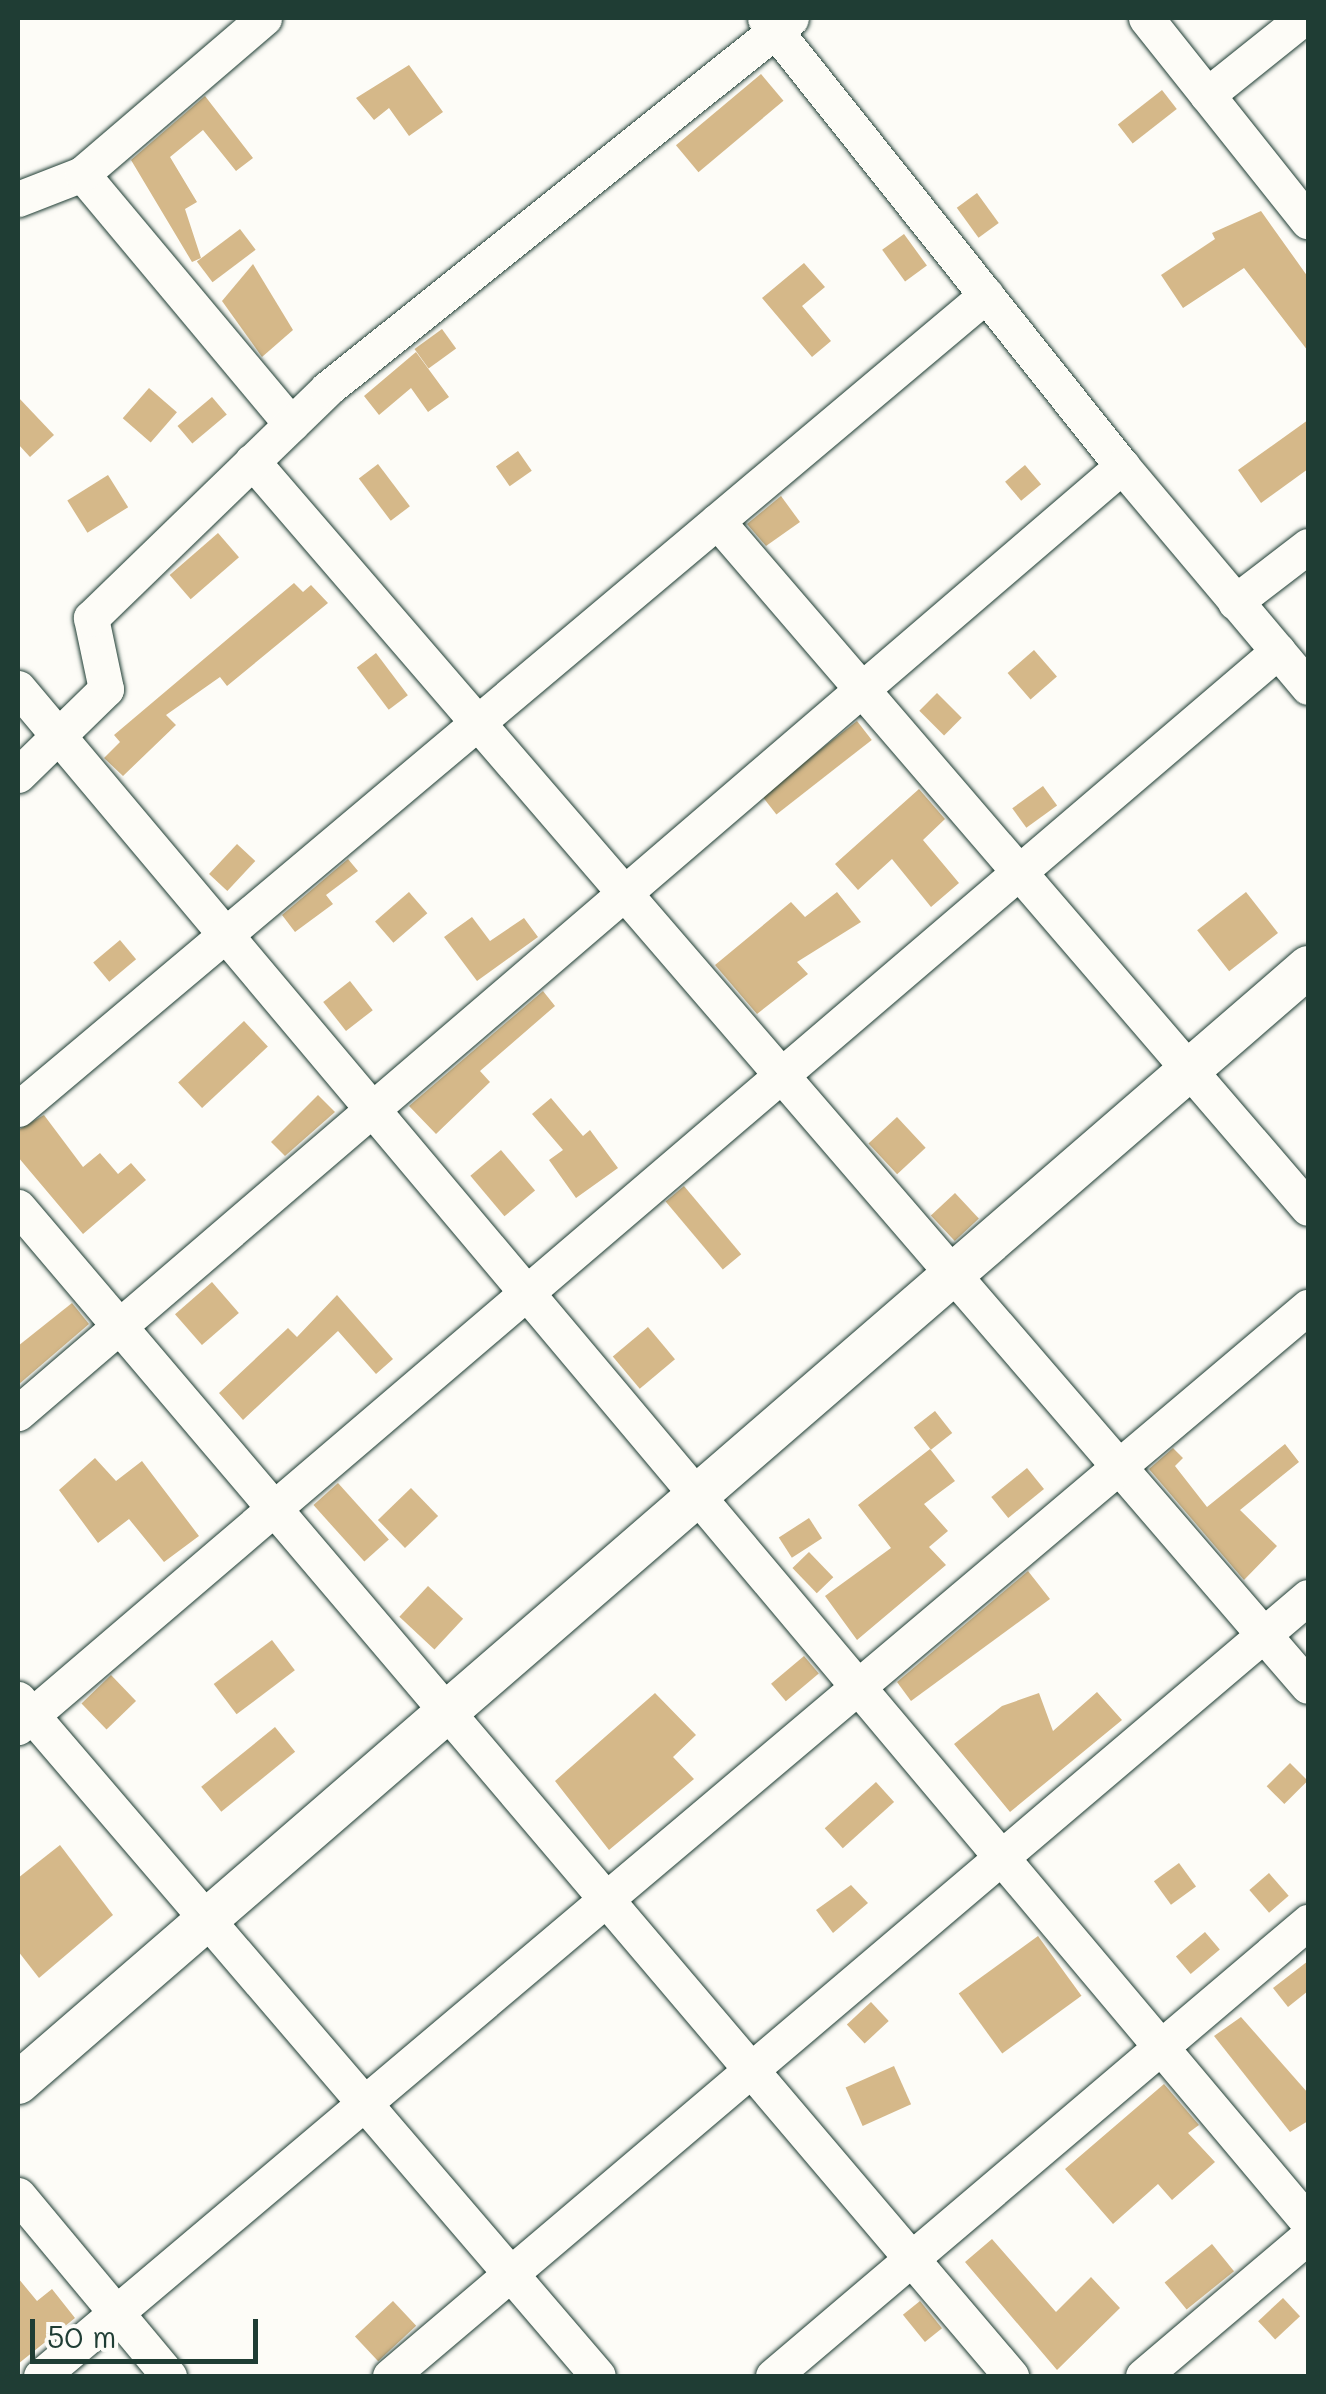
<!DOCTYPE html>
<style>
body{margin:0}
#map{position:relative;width:1326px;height:2394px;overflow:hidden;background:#fdfcf7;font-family:Mali,sans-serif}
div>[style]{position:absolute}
.building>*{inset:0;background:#d5b889;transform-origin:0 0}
.roads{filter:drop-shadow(0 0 2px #1f3d34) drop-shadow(0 0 2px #1f3d34)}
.minor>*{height:35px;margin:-17.5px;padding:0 17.5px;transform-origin:17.5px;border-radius:17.5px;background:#fdfcf7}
.tertiary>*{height:42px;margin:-21px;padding:0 21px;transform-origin:21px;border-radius:21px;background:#fdfcf7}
span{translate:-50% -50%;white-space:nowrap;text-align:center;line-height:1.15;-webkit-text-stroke:8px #fdfcf7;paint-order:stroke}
.frame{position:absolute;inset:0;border:20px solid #1f3d34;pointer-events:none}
.scale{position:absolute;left:30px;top:2319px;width:228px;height:45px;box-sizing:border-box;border:5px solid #1f3d34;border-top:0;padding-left:12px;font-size:30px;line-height:35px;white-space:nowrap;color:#1f3d34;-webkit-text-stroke:8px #fdfcf7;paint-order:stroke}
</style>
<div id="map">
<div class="building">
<i style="clip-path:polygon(409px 65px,443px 112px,409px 136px,389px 108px,374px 120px,356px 98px)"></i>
<i style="left:761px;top:74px;width:35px;height:111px;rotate:50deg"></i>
<i style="left:1162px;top:90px;width:24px;height:56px;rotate:52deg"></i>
<i style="clip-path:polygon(205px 96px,253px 158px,236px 171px,203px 130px,170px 157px,197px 202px,185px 209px,201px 258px,192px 262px,131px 160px)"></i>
<i style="left:977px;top:193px;width:37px;height:25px;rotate:54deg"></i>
<i style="clip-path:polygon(1261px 211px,1308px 277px,1308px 351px,1244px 268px,1183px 308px,1161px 275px,1215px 239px,1212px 233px)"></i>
<i style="left:240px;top:229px;width:26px;height:54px;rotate:53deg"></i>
<i style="left:904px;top:234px;width:39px;height:27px;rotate:54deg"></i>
<i style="clip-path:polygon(804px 263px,825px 287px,802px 306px,831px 341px,812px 357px,762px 298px)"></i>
<i style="clip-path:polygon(253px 264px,293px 330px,262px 357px,222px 301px)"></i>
<i style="left:442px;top:329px;width:24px;height:34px;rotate:54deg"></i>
<i style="clip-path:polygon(416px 352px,449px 397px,428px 412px,411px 388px,379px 415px,364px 396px)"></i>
<i style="left:149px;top:388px;width:37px;height:40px;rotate:41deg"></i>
<i style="clip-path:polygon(18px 397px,54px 435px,30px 457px,18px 444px)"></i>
<i style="left:212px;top:397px;width:23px;height:45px;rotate:50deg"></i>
<i style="clip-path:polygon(1308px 420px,1308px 469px,1261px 503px,1238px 470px)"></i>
<i style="left:518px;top:451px;width:24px;height:27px;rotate:55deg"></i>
<i style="left:378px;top:464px;width:53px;height:24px;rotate:53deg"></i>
<i style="left:1025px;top:465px;width:25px;height:26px;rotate:50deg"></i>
<i style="left:108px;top:475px;width:38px;height:48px;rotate:58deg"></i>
<i style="clip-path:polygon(781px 496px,800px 522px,766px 546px,747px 524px)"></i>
<i style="left:218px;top:533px;width:32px;height:64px;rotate:49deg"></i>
<i style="clip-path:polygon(294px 583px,303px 592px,311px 585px,328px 603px,227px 686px,220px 677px,166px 715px,176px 725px,123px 776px,104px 758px,120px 742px,114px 735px)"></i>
<i style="left:1034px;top:650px;width:35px;height:35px;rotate:49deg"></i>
<i style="left:376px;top:653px;width:53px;height:24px;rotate:53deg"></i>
<i style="left:937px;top:693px;width:35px;height:25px;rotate:45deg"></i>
<i style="left:857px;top:721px;width:24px;height:121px;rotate:52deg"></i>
<i style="left:1043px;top:786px;width:24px;height:38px;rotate:54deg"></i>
<i style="clip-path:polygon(919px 789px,945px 819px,923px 840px,959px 883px,931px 907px,892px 859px,858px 890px,835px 864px)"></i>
<i style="left:237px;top:844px;width:25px;height:41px;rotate:43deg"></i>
<i style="clip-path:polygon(348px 859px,358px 871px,326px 895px,333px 904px,295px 932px,282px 915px)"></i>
<i style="left:409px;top:892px;width:28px;height:45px;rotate:49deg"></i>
<i style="clip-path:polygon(837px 892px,861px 922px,797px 962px,808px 974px,757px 1014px,715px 965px,791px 902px,805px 917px)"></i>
<i style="left:1246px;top:892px;width:52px;height:62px;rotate:52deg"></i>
<i style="clip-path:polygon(472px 917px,490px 941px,524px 918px,538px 937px,477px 981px,444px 937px)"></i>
<i style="left:120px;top:940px;width:25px;height:35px;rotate:50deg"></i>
<i style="left:350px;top:981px;width:37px;height:34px;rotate:52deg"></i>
<i style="clip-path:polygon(543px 991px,555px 1006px,480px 1071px,490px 1082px,436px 1134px,409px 1106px)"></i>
<i style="left:244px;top:1021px;width:35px;height:90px;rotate:47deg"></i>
<i style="clip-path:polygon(318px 1095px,335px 1112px,285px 1156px,271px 1142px)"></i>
<i style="clip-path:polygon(551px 1098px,583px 1136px,590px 1130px,618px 1168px,576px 1198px,549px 1160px,563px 1150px,532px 1114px)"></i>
<i style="clip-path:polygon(44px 1115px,83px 1167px,100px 1153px,118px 1174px,131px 1163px,146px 1180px,83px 1234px,18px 1157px,18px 1130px)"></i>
<i style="left:897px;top:1117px;width:42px;height:39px;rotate:47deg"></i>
<i style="left:501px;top:1150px;width:53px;height:40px;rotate:50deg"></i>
<i style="left:684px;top:1186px;width:89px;height:24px;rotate:50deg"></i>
<i style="left:955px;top:1193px;width:35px;height:33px;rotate:47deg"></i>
<i style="left:212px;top:1282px;width:41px;height:49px;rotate:49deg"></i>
<i style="clip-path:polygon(337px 1295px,393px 1359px,376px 1374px,338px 1331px,243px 1420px,219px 1393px,288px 1328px,297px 1337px)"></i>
<i style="clip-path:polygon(72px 1303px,89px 1324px,18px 1385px,18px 1346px)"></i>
<i style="left:648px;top:1327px;width:42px;height:46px;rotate:50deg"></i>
<i style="left:935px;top:1411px;width:28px;height:27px;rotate:52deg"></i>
<i style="clip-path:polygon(1285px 1444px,1299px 1462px,1240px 1510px,1277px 1546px,1244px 1580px,1149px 1469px,1173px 1448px,1183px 1458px,1175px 1466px,1207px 1507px)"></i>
<i style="clip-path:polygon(930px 1449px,955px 1481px,924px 1504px,948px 1531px,929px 1547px,946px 1565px,857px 1640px,825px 1596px,891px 1548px,858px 1505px)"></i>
<i style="clip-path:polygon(95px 1458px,116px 1481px,142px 1461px,199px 1536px,164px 1562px,129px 1519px,98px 1543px,59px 1490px)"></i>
<i style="left:1027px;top:1468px;width:27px;height:46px;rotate:51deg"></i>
<i style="left:338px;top:1483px;width:76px;height:33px;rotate:48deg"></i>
<i style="left:411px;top:1488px;width:39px;height:46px;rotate:46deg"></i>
<i style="left:809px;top:1518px;width:24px;height:36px;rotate:57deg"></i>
<i style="left:809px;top:1552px;width:35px;height:23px;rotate:46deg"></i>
<i style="clip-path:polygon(1028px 1571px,1050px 1599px,911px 1701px,897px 1682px)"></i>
<i style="left:428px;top:1586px;width:48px;height:42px;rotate:43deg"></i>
<i style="left:272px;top:1640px;width:38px;height:73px;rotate:53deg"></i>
<i style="left:804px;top:1656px;width:23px;height:43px;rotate:50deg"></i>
<i style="left:111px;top:1675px;width:36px;height:41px;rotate:46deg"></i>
<i style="clip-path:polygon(1097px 1692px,1122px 1720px,1010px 1812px,954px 1744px,1002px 1706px,1039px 1693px,1053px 1731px)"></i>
<i style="clip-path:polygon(655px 1693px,696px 1735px,673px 1757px,694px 1779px,609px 1850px,555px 1781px)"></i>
<i style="left:275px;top:1727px;width:32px;height:95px;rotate:51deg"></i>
<i style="left:1290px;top:1763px;width:25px;height:33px;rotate:45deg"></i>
<i style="left:876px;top:1782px;width:27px;height:69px;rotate:48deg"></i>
<i style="clip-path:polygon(60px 1845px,113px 1915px,39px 1978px,18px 1951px,18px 1878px)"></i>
<i style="left:1179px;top:1863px;width:29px;height:31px;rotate:54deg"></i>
<i style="left:1269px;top:1873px;width:30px;height:26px;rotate:49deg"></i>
<i style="clip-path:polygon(851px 1885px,868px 1903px,833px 1933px,816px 1910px)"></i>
<i style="left:1205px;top:1932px;width:23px;height:38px;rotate:50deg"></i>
<i style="left:1038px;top:1936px;width:74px;height:98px;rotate:54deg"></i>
<i style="clip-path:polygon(1308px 1961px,1308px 1991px,1288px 2007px,1273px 1988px)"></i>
<i style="left:871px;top:2002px;width:26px;height:33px;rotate:47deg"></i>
<i style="clip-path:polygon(1241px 2017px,1308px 2093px,1308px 2121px,1290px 2132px,1214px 2036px)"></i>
<i style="left:894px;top:2066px;width:42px;height:53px;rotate:66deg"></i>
<i style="clip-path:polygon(1164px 2084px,1199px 2125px,1188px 2133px,1215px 2162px,1172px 2200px,1158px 2184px,1113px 2224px,1065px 2169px)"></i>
<i style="clip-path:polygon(992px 2239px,1056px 2312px,1091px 2277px,1120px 2308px,1057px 2370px,965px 2262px)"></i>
<i style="left:1212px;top:2244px;width:35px;height:61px;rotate:51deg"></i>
<i style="clip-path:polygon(18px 2278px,37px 2301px,52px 2289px,75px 2318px,18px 2364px)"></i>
<i style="left:1283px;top:2298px;width:25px;height:34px;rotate:47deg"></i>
<i style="left:393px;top:2301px;width:34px;height:52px;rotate:47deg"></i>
<i style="left:920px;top:2301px;width:35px;height:22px;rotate:51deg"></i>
</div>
<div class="roads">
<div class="minor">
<i style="left:765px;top:18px;width:573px;rotate:51.45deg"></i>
<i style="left:1122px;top:466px;width:289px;rotate:49.9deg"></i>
<i style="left:1146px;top:18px;width:260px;rotate:51.5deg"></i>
<i style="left:1207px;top:95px;width:123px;rotate:-38.7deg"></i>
<i style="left:82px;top:174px;width:326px;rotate:50.1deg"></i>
<i style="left:18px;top:199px;width:69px;rotate:-21.3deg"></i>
<i style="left:82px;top:174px;width:240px;rotate:-40.6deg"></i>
<i style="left:252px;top:461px;width:1617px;rotate:49.24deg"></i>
<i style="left:717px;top:521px;width:906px;rotate:49.3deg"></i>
<i style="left:1235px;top:602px;width:92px;rotate:-37.5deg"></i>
<i style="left:18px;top:688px;width:2004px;rotate:49.94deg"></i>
<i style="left:18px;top:775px;width:123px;rotate:-44.3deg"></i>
<i style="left:106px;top:689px;width:73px;rotate:-101.9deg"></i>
<i style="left:91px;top:618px;width:329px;rotate:-44.1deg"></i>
<i style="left:327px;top:389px;width:594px;rotate:-38.64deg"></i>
<i style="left:18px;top:1109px;width:1265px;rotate:-40.06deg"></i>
<i style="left:18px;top:1207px;width:1534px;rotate:49.65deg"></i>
<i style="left:18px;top:1413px;width:1455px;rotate:-40.62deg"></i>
<i style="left:18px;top:1699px;width:891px;rotate:49.41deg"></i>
<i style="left:18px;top:1727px;width:1657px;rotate:-40.5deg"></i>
<i style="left:18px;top:2195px;width:236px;rotate:50.2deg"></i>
<i style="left:41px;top:2376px;width:1658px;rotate:-40.16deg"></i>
<i style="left:390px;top:2376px;width:1204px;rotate:-40.32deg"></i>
<i style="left:773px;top:2376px;width:702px;rotate:-40.32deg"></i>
<i style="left:1143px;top:2376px;width:216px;rotate:-40.3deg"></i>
</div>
<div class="tertiary">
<i style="left:18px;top:2083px;width:1706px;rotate:-40.86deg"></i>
</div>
</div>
<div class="frame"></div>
<div class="scale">50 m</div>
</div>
